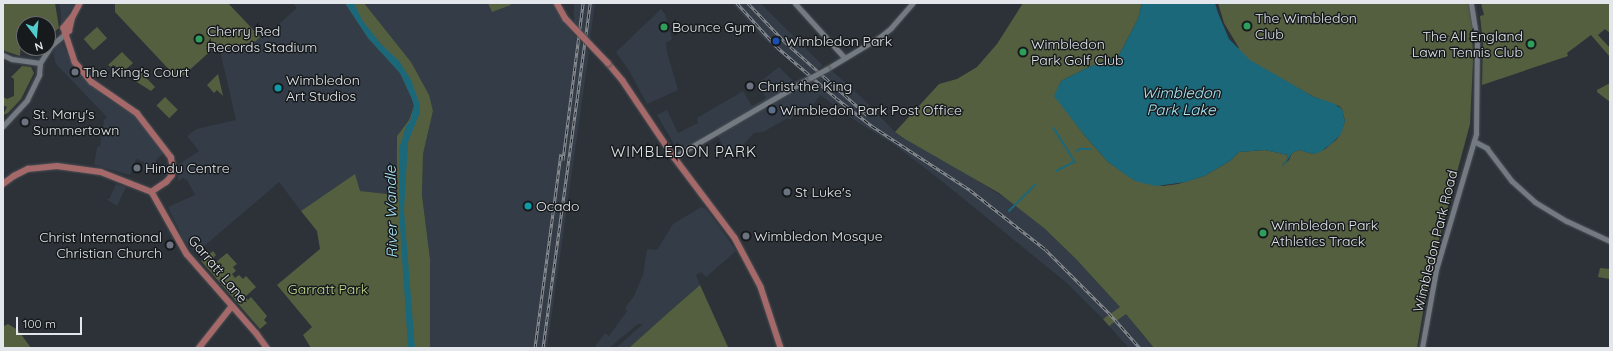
<!DOCTYPE html>
<style>
body{margin:0}
#map{position:relative;width:1613px;height:351px;overflow:hidden;background:#2d3238;font-family:Quicksand,sans-serif}
div>[style]{position:absolute}
.built>*{inset:0;background:#333c47}
.green>*{inset:0;background:#545f40;transform-origin:0 0}
.water>*{inset:0;background:#1b687a}
.stream>*{height:1.5px;margin:-0.75px;padding:0 0.75px;transform-origin:0.75px;border-radius:0.75px;background:#1b687a}
.roads{filter:drop-shadow(0 0 1px #4b4f55) drop-shadow(0 0 1px #4b4f55)}
.minor>*{height:4.5px;margin:-2.25px;padding:0 2.25px;transform-origin:2.25px;border-radius:2.25px;background:#747a81}
.major>*{height:5.5px;margin:-2.75px;padding:0 2.75px;transform-origin:2.75px;border-radius:2.75px;background:#a46968}
.rail>*{height:3px;margin-top:-1.5px;transform-origin:0;background:repeating-linear-gradient(90deg,#171a1c 0 4.5px,#8a8e93 0 9px);box-sizing:border-box;border-block:1px solid #8a8e93}
.bridges{filter:drop-shadow(0 0 1px #4b4f55) drop-shadow(0 0 1px #4b4f55)}
.minor-bridge>*{height:4.5px;margin:-2.25px;padding:0 2.25px;transform-origin:2.25px;border-radius:2.25px;background:#747a81}
.major-bridge>*{height:5.5px;margin:-2.75px;padding:0 2.75px;transform-origin:2.75px;border-radius:2.75px;background:#a46968}
.dots>*{width:11px;height:11px;translate:-50% -50%;box-sizing:border-box;border:2px solid #171a1c;border-radius:50%}
span{translate:-50% -50%;white-space:nowrap;text-align:center;line-height:1.15;-webkit-text-stroke:3px #171a1c;paint-order:stroke}
.poi-label{font-size:14px;color:#e3e7eb}
.left{translate:0 -50%;text-align:left}
.right{translate:-100% -50%;text-align:right}
.street-label{font-size:14px;color:#e3e7eb}
.park-label{font-size:14px;color:#c2dd8e}
.water-label{font-size:15px;color:#ade8f9;font-style:italic}
.neighbourhood-label{font-size:15px;color:#e3e7eb;letter-spacing:1px}
.frame{position:absolute;inset:0;border:4px solid #e3e7eb;pointer-events:none}
.north{position:absolute;left:16px;top:16px;width:40px;height:40px;box-sizing:border-box;background:#171a1c;border:1px solid #696c6f;border-radius:50%;rotate:164deg;font-size:11px;font-weight:700;line-height:16px;text-align:center;color:#e3e7eb}
.north::after{content:'';display:block;margin:auto;width:14px;height:18px;background:#52cdce;clip-path:polygon(50% 0,100% 100%,50% 72%,0 100%)}
.scale{position:absolute;left:16px;top:317px;width:66px;height:18px;box-sizing:border-box;border:2px solid #e3e7eb;border-top:0;padding-left:5px;font-size:12px;line-height:14px;white-space:nowrap;color:#e3e7eb;-webkit-text-stroke:3px #171a1c;paint-order:stroke}
</style>
<div id="map">
<div class="built">
<i style="clip-path:polygon(59px 3px,75px 3px,61px 26px,61px 13px)"></i>
<i style="clip-path:polygon(293px 3px,345px 3px,368px 38px,400px 73px,412px 99px,414px 106px,409px 120px,397px 136px,397px 195px,359px 191px,355px 175px,301px 211px,279px 182px,196px 253px,183px 239px,168px 207px,195px 195px,187px 180px,183px 178px,178px 181px,178px 165px,199px 151px,187px 136px,196px 129px,236px 120px,220px 51px,256px 41px,260px 37px,262px 39px,297px 8px)"></i>
<i style="clip-path:polygon(364px 3px,554px 3px,562px 20px,589px 52px,547px 348px,430px 348px,430px 259px,422px 195px,423px 154px,433px 111px,411px 62px)"></i>
<i style="clip-path:polygon(574px 3px,595px 3px,590px 40px,574px 21px)"></i>
<i style="clip-path:polygon(732px 3px,760px 3px,823px 66px,808px 75px,813px 81px,832px 71px,860px 96px,897px 134px,957px 168px,1015px 204px,1044px 228px,1076px 259px,1120px 307px,1103px 319px,1068px 284px,938px 178px,893px 144px,856px 121px,820px 95px,808px 113px,802px 109px,795px 113px,790px 120px,788px 118px,763px 132px,754px 133px,742px 146px,740px 144px,727px 155px,715px 129px,682px 151px,678px 151px,657px 115px,667px 110px,678px 133px,698px 123px,697px 118px,743px 91px,752px 106px,766px 98px,757px 84px,779px 67px,794px 82px,806px 76px,762px 37px)"></i>
<i style="clip-path:polygon(661px 9px,665px 14px,672px 39px,666px 43px,667px 52px,678px 90px,647px 104px,630px 72px,616px 52px)"></i>
<i style="clip-path:polygon(62px 42px,73px 66px,86px 81px,108px 99px,132px 113px,164px 152px,156px 160px,156px 171px,142px 170px,144px 162px,136px 159px,130px 175px,94px 165px,97px 147px,100px 146px,104px 120px,107px 117px,56px 64px,53px 54px,55px 48px)"></i>
<i style="clip-path:polygon(116px 184px,126px 187px,117px 206px,106px 199px,109px 199px)"></i>
<i style="clip-path:polygon(701px 207px,706px 209px,719px 226px,736px 251px,706px 277px,701px 272px,696px 275px,700px 285px,629px 348px,616px 348px,643px 324px,638px 324px,609px 348px,594px 348px,605px 333px,609px 336px,627px 311px,625px 308px,634px 296px,643px 275px,647px 249px,657px 250px,673px 224px)"></i>
<i style="clip-path:polygon(1126px 313px,1140px 332px,1154px 348px,1129px 348px,1109px 326px)"></i>
</div>
<div class="green">
<i style="clip-path:polygon(3px 3px,55px 3px,59px 28px,48px 37px,48px 24px,24px 24px,24px 40px,21px 40px,20px 56px,5px 51px,3px 49px)"></i>
<i style="clip-path:polygon(115px 3px,228px 3px,260px 37px,256px 41px,220px 51px,216px 46px,183px 76px,180px 73px,176px 77px,115px 12px)"></i>
<i style="clip-path:polygon(345px 3px,364px 3px,411px 62px,429px 95px,433px 111px,423px 154px,422px 195px,430px 259px,430px 348px,311px 348px,303px 335px,312px 327px,277px 285px,320px 249px,317px 231px,301px 211px,355px 174px,360px 191px,397px 195px,397px 136px,409px 120px,414px 106px,412px 99px,400px 73px,368px 38px)"></i>
<i style="clip-path:polygon(488px 3px,510px 3px,511px 5px,492px 12px)"></i>
<i style="clip-path:polygon(1023px 3px,1142px 3px,1138px 19px,1119px 55px,1087px 68px,1061px 81px,1055px 96px,1085px 136px,1108px 162px,1134px 180px,1163px 186px,1178px 184px,1204px 176px,1230px 161px,1239px 152px,1265px 150px,1288px 155px,1286px 161px,1281px 167px,1289px 160px,1292px 153px,1299px 150px,1313px 154px,1325px 149px,1337px 139px,1343px 127px,1345px 121px,1342px 109px,1339px 106px,1314px 97px,1250px 61px,1242px 54px,1238px 49px,1239px 48px,1224px 23px,1218px 3px,1469px 3px,1472px 23px,1473px 62px,1470px 124px,1429px 276px,1417px 348px,1154px 348px,1126px 314px,1109px 326px,1103px 319px,1120px 307px,1076px 259px,1044px 228px,999px 193px,905px 139px,895px 132px,939px 84px,957px 79px,977px 67px,997px 44px)"></i>
<i style="clip-path:polygon(1481px 3px,1610px 3px,1610px 33px,1605px 29px,1598px 35px,1610px 48px,1610px 57px,1591px 35px,1567px 53px,1568px 56px,1482px 85px,1483px 43px,1480px 16px,1484px 15px)"></i>
<i style="left:97px;top:27px;width:15px;height:18px;rotate:48deg"></i>
<i style="clip-path:polygon(122px 52px,133px 63px,124px 71px,113px 65px,111px 67px,108px 65px)"></i>
<i style="clip-path:polygon(22px 66px,31px 67px,34px 73px,21px 99px,8px 113px,3px 115px,7px 107px,3px 105px,3px 97px,7px 99px,14px 96px,14px 79px,11px 77px)"></i>
<i style="clip-path:polygon(140px 71px,155px 87px,151px 91px,132px 79px)"></i>
<i style="clip-path:polygon(218px 74px,223px 96px,217px 90px,214px 93px,207px 85px)"></i>
<i style="clip-path:polygon(1610px 83px,1610px 102px,1597px 92px,1597px 90px)"></i>
<i style="left:165px;top:97px;width:18px;height:12px;rotate:45deg"></i>
<i style="clip-path:polygon(213px 251px,216px 255px,213px 258px,216px 262px,227px 253px,237px 264px,233px 267px,236px 271px,232px 274px,235px 278px,239px 275px,243px 279px,246px 276px,256px 287px,245px 297px,248px 300px,251px 297px,267px 316px,264px 320px,267px 323px,260px 329px,201px 261px)"></i>
<i style="clip-path:polygon(1600px 268px,1610px 269px,1610px 279px,1598px 277px)"></i>
<i style="clip-path:polygon(700px 285px,728px 347px,629px 348px,668px 313px)"></i>
<i style="clip-path:polygon(8px 324px,18px 330px,31px 348px,3px 348px,3px 330px,4px 326px)"></i>
</div>
<div class="water">
<i style="clip-path:polygon(345px 3px,354px 3px,362px 20px,381px 44px,399px 61px,411px 80px,420px 105px,420px 112px,408px 142px,404px 210px,415px 348px,408px 347px,399px 211px,399px 149px,406px 126px,410px 121px,414px 106px,412px 99px,400px 73px,368px 38px)"></i>
<i style="clip-path:polygon(1142px 3px,1215px 3px,1218px 13px,1229px 39px,1250px 60px,1314px 97px,1333px 103px,1342px 109px,1345px 121px,1341px 134px,1331px 144px,1320px 152px,1313px 154px,1299px 150px,1292px 153px,1286px 163px,1281px 167px,1286px 161px,1288px 155px,1265px 150px,1239px 152px,1230px 161px,1204px 176px,1186px 182px,1156px 186px,1138px 182px,1130px 178px,1108px 162px,1085px 136px,1054px 96px,1061px 81px,1087px 68px,1119px 55px,1138px 19px)"></i>
</div>
<div class="stream">
<i style="left:1054px;top:128px;width:40px;rotate:58deg"></i>
<i style="left:1075px;top:162px;width:20px;rotate:153deg"></i>
<i style="left:1077px;top:151px;width:4px;rotate:-34deg"></i>
<i style="left:1080px;top:149px;width:11px"></i>
<i style="left:1009px;top:211px;width:37px;rotate:-45deg"></i>
</div>
<div class="roads">
<div class="minor">
<i style="left:795px;top:3px;width:74px;rotate:47.7deg"></i>
<i style="left:3px;top:55px;width:10px;rotate:24deg"></i>
<i style="left:12px;top:59px;width:28px;rotate:8deg"></i>
<i style="left:827px;top:69px;width:62px;rotate:-31.1deg"></i>
<i style="left:880px;top:37px;width:14px;rotate:-39deg"></i>
<i style="left:891px;top:28px;width:33px;rotate:-49deg"></i>
<i style="left:3px;top:126px;width:35px;rotate:-47deg"></i>
<i style="left:27px;top:100px;width:28px;rotate:-64deg"></i>
<i style="left:39px;top:75px;width:12px;rotate:-85deg"></i>
<i style="left:40px;top:63px;width:20px;rotate:-57deg"></i>
<i style="left:51px;top:46px;width:18px;rotate:-41deg"></i>
<i style="left:1474px;top:141px;width:15px;rotate:28deg"></i>
<i style="left:1487px;top:148px;width:41px;rotate:52.9deg"></i>
<i style="left:1512px;top:181px;width:31px;rotate:42deg"></i>
<i style="left:1535px;top:202px;width:37px;rotate:31deg"></i>
<i style="left:1567px;top:221px;width:47px;rotate:24.9deg"></i>
<i style="left:674px;top:157px;width:157px;rotate:-30.2deg"></i>
<i style="left:1422px;top:348px;width:79px;rotate:-79.8deg"></i>
<i style="left:1436px;top:270px;width:142px;rotate:-73.6deg"></i>
<i style="left:1476px;top:134px;width:92px;rotate:-89.4deg"></i>
<i style="left:1477px;top:42px;width:39px;rotate:-99deg"></i>
</div>
<div class="major">
<i style="left:72px;top:18px;width:13px;rotate:129deg"></i>
<i style="left:64px;top:28px;width:36px;rotate:72deg"></i>
<i style="left:75px;top:62px;width:26px;rotate:50deg"></i>
<i style="left:92px;top:82px;width:55px;rotate:34.6deg"></i>
<i style="left:137px;top:113px;width:56px;rotate:52.3deg"></i>
<i style="left:171px;top:157px;width:12px;rotate:76deg"></i>
<i style="left:174px;top:169px;width:7px;rotate:106deg"></i>
<i style="left:172px;top:176px;width:8px;rotate:130deg"></i>
<i style="left:167px;top:182px;width:18px;rotate:146deg"></i>
<i style="left:65px;top:34px;width:5px;rotate:-37deg"></i>
<i style="left:69px;top:31px;width:13px;rotate:-77deg"></i>
<i style="left:72px;top:18px;width:17px;rotate:-62deg"></i>
<i style="left:608px;top:63px;width:23px;rotate:50deg"></i>
<i style="left:623px;top:81px;width:92px;rotate:56.1deg"></i>
<i style="left:674px;top:157px;width:101px;rotate:53deg"></i>
<i style="left:735px;top:238px;width:55px;rotate:62deg"></i>
<i style="left:761px;top:287px;width:64px;rotate:71.8deg"></i>
<i style="left:3px;top:184px;width:14px;rotate:-36deg"></i>
<i style="left:14px;top:176px;width:16px;rotate:-27deg"></i>
<i style="left:28px;top:169px;width:29px;rotate:-6deg"></i>
<i style="left:57px;top:166px;width:44px;rotate:7.8deg"></i>
<i style="left:101px;top:172px;width:55px;rotate:21.4deg"></i>
<i style="left:152px;top:192px;width:71px;rotate:60.6deg"></i>
<i style="left:187px;top:254px;width:106px;rotate:48.8deg"></i>
<i style="left:257px;top:334px;width:17px;rotate:54deg"></i>
<i style="left:199px;top:348px;width:53px;rotate:-51.8deg"></i>
</div>
</div>
<div class="rail">
<i style="left:737px;top:3px;width:59px;rotate:47.7deg"></i>
<i style="left:777px;top:47px;width:78px;rotate:40.8deg"></i>
<i style="left:836px;top:98px;width:46px;rotate:37.9deg"></i>
<i style="left:872px;top:126px;width:117px;rotate:33.1deg"></i>
<i style="left:970px;top:190px;width:95px;rotate:38.2deg"></i>
<i style="left:1045px;top:249px;width:91px;rotate:45deg"></i>
<i style="left:1109px;top:313px;width:47px;rotate:48.5deg"></i>
<i style="left:748px;top:3px;width:52px;rotate:46.5deg"></i>
<i style="left:784px;top:41px;width:111px;rotate:41.7deg"></i>
<i style="left:563px;top:160px;width:158px;rotate:-82.7deg"></i>
<i style="left:535px;top:348px;width:196px;rotate:-82.4deg"></i>
<i style="left:543px;top:348px;width:348px;rotate:-82.2deg"></i>
</div>
<div class="bridges">
<div class="minor-bridge">
<i style="left:810px;top:78px;width:19px;rotate:-28deg"></i>
</div>
<div class="major-bridge">
<i style="left:557px;top:3px;width:18px;rotate:61deg"></i>
<i style="left:566px;top:19px;width:61px;rotate:46.3deg"></i>
</div>
</div>
<div class="dots">
<i style="left:1247px;top:26px;background:#2e9e5b"></i>
<i style="left:664px;top:27px;background:#2e9e5b"></i>
<i style="left:199px;top:39px;background:#2e9e5b"></i>
<i style="left:776px;top:41px;background:#1a4fb4"></i>
<i style="left:1531px;top:44px;background:#2e9e5b"></i>
<i style="left:1023px;top:52px;background:#2e9e5b"></i>
<i style="left:75px;top:72px;background:#6b7280"></i>
<i style="left:750px;top:86px;background:#6b7280"></i>
<i style="left:278px;top:88px;background:#0f9aa8"></i>
<i style="left:772px;top:110px;background:#5c6f8a"></i>
<i style="left:25px;top:122px;background:#6b7280"></i>
<i style="left:137px;top:168px;background:#6b7280"></i>
<i style="left:787px;top:192px;background:#6b7280"></i>
<i style="left:528px;top:206px;background:#0f9aa8"></i>
<i style="left:1263px;top:233px;background:#2e9e5b"></i>
<i style="left:746px;top:236px;background:#6b7280"></i>
<i style="left:170px;top:245px;background:#6b7280"></i>
</div>
<div class="poi-label">
<span class="left" style="left:1255px;top:26px">The Wimbledon<br>Club</span>
<span class="left" style="left:672px;top:27px">Bounce Gym</span>
<span class="left" style="left:207px;top:39px">Cherry Red<br>Records Stadium</span>
<span class="right" style="left:1523px;top:44px">The All England<br>Lawn Tennis Club</span>
<span class="left" style="left:785px;top:41px">Wimbledon Park</span>
<span class="left" style="left:1031px;top:52px">Wimbledon<br>Park Golf Club</span>
<span class="left" style="left:83px;top:72px">The King's Court</span>
<span class="left" style="left:286px;top:88px">Wimbledon<br>Art Studios</span>
<span class="left" style="left:758px;top:86px">Christ the King</span>
<span class="left" style="left:780px;top:110px">Wimbledon Park Post Office</span>
<span class="left" style="left:33px;top:122px">St. Mary's<br>Summertown</span>
<span class="left" style="left:145px;top:168px">Hindu Centre</span>
<span class="left" style="left:795px;top:192px">St Luke's</span>
<span class="left" style="left:536px;top:206px">Ocado</span>
<span class="left" style="left:1271px;top:233px">Wimbledon Park<br>Athletics Track</span>
<span class="left" style="left:754px;top:236px">Wimbledon Mosque</span>
<span class="right" style="left:162px;top:245px">Christ International<br>Christian Church</span>
</div>
<div class="street-label">
<span style="left:1435px;top:241px;rotate:-76deg">Wimbledon Park Road</span>
<span style="left:218px;top:269px;rotate:50deg">Garratt Lane</span>
</div>
<div class="park-label">
<span style="left:328px;top:289px">Garratt Park</span>
</div>
<div class="water-label">
<span style="left:1181px;top:101px">Wimbledon<br>Park Lake</span>
<span style="left:391px;top:212px;rotate:-91deg">River Wandle</span>
</div>
<div class="neighbourhood-label">
<span style="left:684px;top:152px">WIMBLEDON PARK</span>
</div>
<div class="frame"></div>
<div class="north">N</div>
<div class="scale">100 m</div>
</div>
